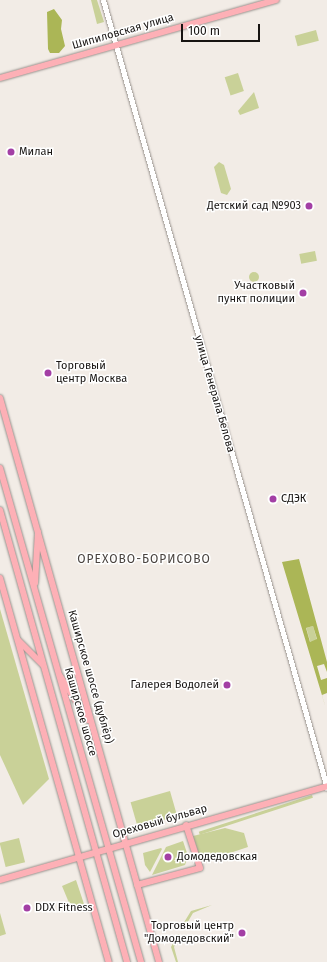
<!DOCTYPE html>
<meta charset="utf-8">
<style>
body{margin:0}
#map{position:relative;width:327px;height:962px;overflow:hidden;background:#f2ece6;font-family:"Fira Sans",sans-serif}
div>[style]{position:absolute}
.green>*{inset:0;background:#c9d198;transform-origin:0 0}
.round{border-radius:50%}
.forest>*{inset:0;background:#abb656}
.roads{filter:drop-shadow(0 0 1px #9a948f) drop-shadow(0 0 1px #9a948f)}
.minor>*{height:5px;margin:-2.5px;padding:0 2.5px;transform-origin:2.5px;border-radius:2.5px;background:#fff}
.major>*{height:6px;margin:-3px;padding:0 3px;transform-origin:3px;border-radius:3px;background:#fdb0b6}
.dots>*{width:11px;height:11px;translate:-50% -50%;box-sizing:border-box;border:2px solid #fff;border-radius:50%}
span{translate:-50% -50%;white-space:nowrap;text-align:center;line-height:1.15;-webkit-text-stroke:3px #fff;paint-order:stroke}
.street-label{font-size:11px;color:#171412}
.poi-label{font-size:11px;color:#171412}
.left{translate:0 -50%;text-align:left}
.right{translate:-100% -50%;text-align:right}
.neighbourhood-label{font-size:12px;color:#49433f;letter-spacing:1px}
.scale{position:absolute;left:181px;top:24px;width:79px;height:18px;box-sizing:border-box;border:2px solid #171412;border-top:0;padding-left:5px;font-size:12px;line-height:14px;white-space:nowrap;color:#171412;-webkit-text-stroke:3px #fff;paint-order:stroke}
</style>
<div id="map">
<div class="green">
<i style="clip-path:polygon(91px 0,97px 0,104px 22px,97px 24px)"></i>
<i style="left:316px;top:30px;width:11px;height:22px;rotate:75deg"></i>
<i style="left:238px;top:73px;width:19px;height:14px;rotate:72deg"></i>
<i style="clip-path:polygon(254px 92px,259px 108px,240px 115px,238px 111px)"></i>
<i style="clip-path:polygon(219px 162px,224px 165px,231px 189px,227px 195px,221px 193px,214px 167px)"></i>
<i style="left:315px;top:251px;width:10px;height:16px;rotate:79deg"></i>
<i class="round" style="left:249px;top:272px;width:10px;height:10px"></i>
<i style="clip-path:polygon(0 609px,49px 779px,23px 805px,0 755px)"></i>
<i style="left:313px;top:626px;width:15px;height:7px;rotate:74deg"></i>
<i style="left:170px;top:791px;width:26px;height:41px;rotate:74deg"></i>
<i style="left:312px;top:795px;width:3px;height:119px;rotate:72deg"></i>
<i style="clip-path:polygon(225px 828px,244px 833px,248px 847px,209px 860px,200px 858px,193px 836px)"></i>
<i style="left:19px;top:838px;width:25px;height:20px;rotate:76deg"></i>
<i style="clip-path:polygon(183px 841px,188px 856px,185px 865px,152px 875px,166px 847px)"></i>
<i style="clip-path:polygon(161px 848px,162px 849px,150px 872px,145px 865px,143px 853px)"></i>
<i style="clip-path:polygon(76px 880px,84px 904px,83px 907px,72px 910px,62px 886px)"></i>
<i style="clip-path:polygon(212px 905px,193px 913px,186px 925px,183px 924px,191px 911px)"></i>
<i style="clip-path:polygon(0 913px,6px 934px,0 936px)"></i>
<i style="clip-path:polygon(178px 934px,180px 935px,174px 947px,178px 962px,176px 962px,171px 947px)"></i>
</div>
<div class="forest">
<i style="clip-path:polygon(54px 9px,62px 20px,61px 29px,65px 46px,59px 53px,50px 53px,48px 49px,47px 12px)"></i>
<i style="clip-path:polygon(evenodd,299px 559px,327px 662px,327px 672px,324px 664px,317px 666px,321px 680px,327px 678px,327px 693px,322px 695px,327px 712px,282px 562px,299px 559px,313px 626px,317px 639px,310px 642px,306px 628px,313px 626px)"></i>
</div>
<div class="roads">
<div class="minor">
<i style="left:103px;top:0;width:819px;rotate:74.13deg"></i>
</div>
<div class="major">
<i style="left:0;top:78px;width:287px;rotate:-15.8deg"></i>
<i style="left:0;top:398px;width:586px;rotate:74.26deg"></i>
<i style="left:0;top:468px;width:514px;rotate:74.07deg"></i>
<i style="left:0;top:510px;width:470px;rotate:74.3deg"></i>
<i style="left:0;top:578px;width:399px;rotate:74.2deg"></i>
<i style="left:35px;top:583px;width:51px;rotate:-86.6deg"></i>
<i style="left:18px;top:640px;width:35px;rotate:45deg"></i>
<i style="left:60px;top:676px;width:52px;rotate:57.5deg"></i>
<i style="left:0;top:880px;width:340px;rotate:-16deg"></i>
<i style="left:137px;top:885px;width:65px;rotate:-15.1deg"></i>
<i style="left:200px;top:868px;width:45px;rotate:-108deg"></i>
</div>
</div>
<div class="dots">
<i style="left:11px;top:152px;background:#a33fa5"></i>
<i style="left:309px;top:206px;background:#a33fa5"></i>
<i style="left:303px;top:293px;background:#a33fa5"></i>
<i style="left:48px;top:373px;background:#a33fa5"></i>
<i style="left:273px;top:499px;background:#a33fa5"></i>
<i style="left:227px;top:685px;background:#a33fa5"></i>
<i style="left:168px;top:857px;background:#a33fa5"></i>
<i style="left:27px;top:908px;background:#a33fa5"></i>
<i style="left:242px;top:933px;background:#a33fa5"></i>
</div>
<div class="street-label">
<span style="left:123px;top:32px;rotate:-16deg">Шипиловская улица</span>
<span style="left:214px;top:394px;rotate:74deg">улица Генерала Белова</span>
<span style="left:90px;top:677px;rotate:74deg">Каширское шоссе (дублёр)</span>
<span style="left:80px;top:712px;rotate:74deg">Каширское шоссе</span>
<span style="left:160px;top:822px;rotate:-16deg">Ореховый бульвар</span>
</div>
<div class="poi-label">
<span class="left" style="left:19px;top:152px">Милан</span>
<span class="right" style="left:301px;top:206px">Детский сад №903</span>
<span class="right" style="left:295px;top:293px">Участковый<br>пункт полиции</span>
<span class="left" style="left:56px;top:373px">Торговый<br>центр Москва</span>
<span class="left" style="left:281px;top:499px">СДЭК</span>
<span class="right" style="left:219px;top:685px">Галерея Водолей</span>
<span class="left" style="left:177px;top:857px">Домодедовская</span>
<span class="left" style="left:35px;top:908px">DDX Fitness</span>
<span class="right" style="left:234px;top:933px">Торговый центр<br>"Домодедовский"</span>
</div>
<div class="neighbourhood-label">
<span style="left:144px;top:560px">ОРЕХОВО-БОРИСОВО</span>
</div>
<div class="scale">100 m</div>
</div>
